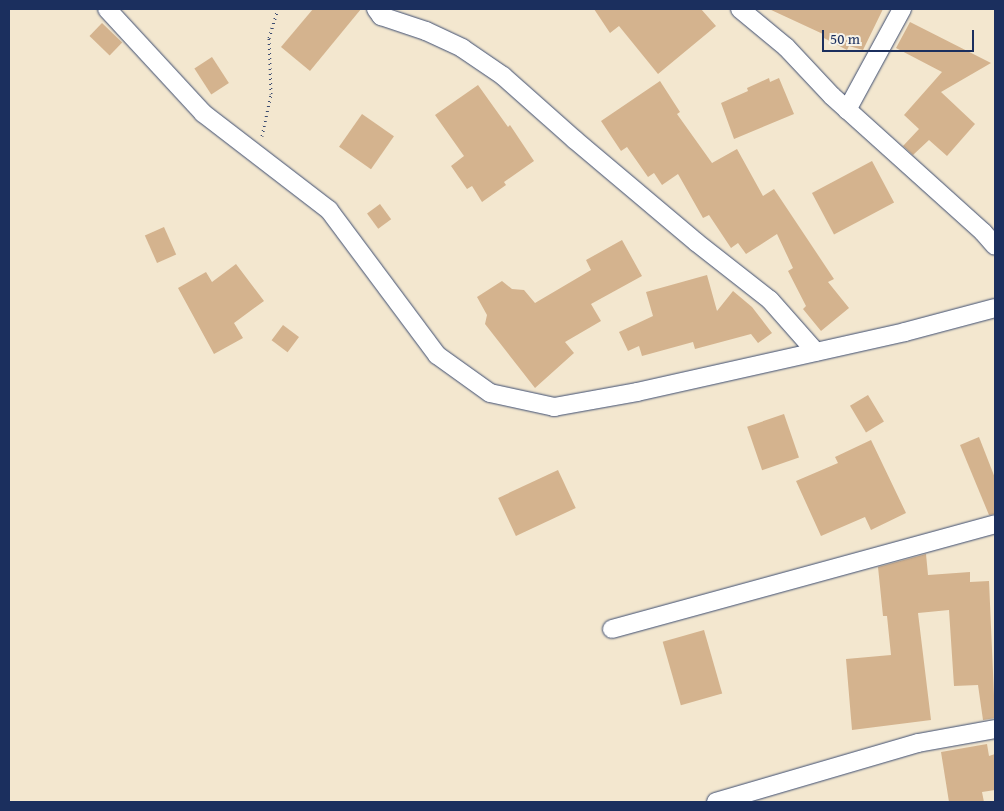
<!DOCTYPE html>
<style>
body{margin:0}
#map{position:relative;width:1004px;height:811px;overflow:hidden;background:#f3e7cf;font-family:"Gentium Book Plus",serif}
div>[style]{position:absolute}
.building>*{inset:0;background:#d4b38e;transform-origin:0 0}
.path>*{height:3px;margin-top:-1.5px;transform-origin:0;background:repeating-linear-gradient(90deg,#3b4b6f 0 1px,transparent 0 5px)}
.roads{filter:drop-shadow(0 0 1px #3b4b6f) drop-shadow(0 0 1px #3b4b6f)}
.street>*{height:18px;margin:-9px;padding:0 9px;transform-origin:9px;border-radius:9px;background:#fff}
span{translate:-50% -50%;white-space:nowrap;text-align:center;line-height:1.15;-webkit-text-stroke:5px #f7f3e8;paint-order:stroke}
.frame{position:absolute;inset:0;border:10px solid #1b2f5e;pointer-events:none}
.scale{position:absolute;left:822px;top:30px;width:152px;height:22px;box-sizing:border-box;border:2px solid #1b2f5e;border-top:0;padding-left:6px;font-size:15px;line-height:18px;white-space:nowrap;color:#1b2f5e;-webkit-text-stroke:4px #f7f3e8;paint-order:stroke}
</style>
<div id="map">
<div class="building">
<i style="clip-path:polygon(313px 9px,361px 9px,310px 71px,281px 47px)"></i>
<i style="clip-path:polygon(594px 9px,701px 9px,716px 26px,658px 74px,619px 26px,610px 33px)"></i>
<i style="clip-path:polygon(769px 9px,883px 9px,863px 50px,849px 46px,847px 50px,822px 37px,823px 34px)"></i>
<i style="clip-path:polygon(910px 22px,991px 63px,941px 92px,975px 124px,947px 156px,929px 140px,913px 155px,903px 146px,919px 129px,904px 115px,942px 72px,896px 48px)"></i>
<i style="left:102px;top:23px;width:28px;height:18px;rotate:44deg"></i>
<i style="left:212px;top:57px;width:31px;height:21px;rotate:57deg"></i>
<i style="clip-path:polygon(769px 78px,770px 82px,779px 78px,794px 114px,734px 139px,721px 103px,748px 91px,747px 88px)"></i>
<i style="clip-path:polygon(660px 81px,680px 112px,677px 114px,712px 163px,737px 149px,763px 196px,774px 189px,834px 279px,828px 282px,849px 308px,821px 331px,803px 309px,806px 306px,788px 271px,793px 268px,777px 234px,746px 254px,738px 243px,731px 248px,709px 215px,703px 218px,678px 174px,662px 185px,654px 173px,648px 177px,627px 147px,621px 151px,601px 121px)"></i>
<i style="clip-path:polygon(478px 85px,508px 127px,510px 125px,534px 161px,504px 182px,506px 185px,482px 202px,472px 186px,467px 189px,451px 166px,464px 156px,435px 115px)"></i>
<i style="left:362px;top:114px;width:39px;height:40px;rotate:35deg"></i>
<i style="left:872px;top:161px;width:47px;height:68px;rotate:62deg"></i>
<i style="left:380px;top:204px;width:19px;height:16px;rotate:54deg"></i>
<i style="left:164px;top:227px;width:30px;height:21px;rotate:66deg"></i>
<i style="clip-path:polygon(622px 240px,642px 276px,591px 304px,601px 321px,565px 342px,574px 353px,535px 388px,485px 324px,487px 315px,477px 297px,502px 281px,512px 289px,524px 290px,535px 303px,591px 270px,586px 260px)"></i>
<i style="clip-path:polygon(236px 264px,264px 301px,234px 323px,243px 338px,214px 354px,178px 288px,206px 272px,212px 282px)"></i>
<i style="clip-path:polygon(707px 275px,717px 311px,733px 291px,752px 307px,772px 333px,758px 343px,751px 334px,695px 349px,693px 342px,642px 356px,639px 346px,628px 351px,619px 332px,653px 316px,646px 292px)"></i>
<i style="left:283px;top:325px;width:20px;height:19px;rotate:37deg"></i>
<i style="left:868px;top:395px;width:31px;height:21px;rotate:59deg"></i>
<i style="left:784px;top:414px;width:46px;height:39px;rotate:71deg"></i>
<i style="clip-path:polygon(979px 437px,995px 478px,995px 514px,989px 515px,960px 445px)"></i>
<i style="clip-path:polygon(871px 440px,906px 513px,871px 530px,865px 517px,821px 536px,796px 481px,838px 463px,835px 457px)"></i>
<i style="left:558px;top:470px;width:42px;height:66px;rotate:65deg"></i>
<i style="clip-path:polygon(926px 554px,928px 575px,970px 572px,970px 582px,989px 581px,995px 718px,983px 720px,978px 685px,954px 686px,949px 610px,918px 613px,931px 720px,852px 730px,846px 659px,891px 655px,887px 616px,883px 616px,878px 567px)"></i>
<i style="left:704px;top:630px;width:66px;height:43px;rotate:74deg"></i>
<i style="clip-path:polygon(987px 744px,989px 756px,995px 754px,995px 790px,982px 792px,984px 802px,949px 802px,941px 752px)"></i>
</div>
<div class="path">
<i style="left:262px;top:136px;width:43px;rotate:-77.9deg"></i>
<i style="left:271px;top:94px;width:56px;rotate:-92deg"></i>
<i style="left:269px;top:38px;width:30px;rotate:-73deg"></i>
</div>
<div class="roads">
<div class="street">
<i style="left:107px;top:9px;width:142px;rotate:47.3deg"></i>
<i style="left:203px;top:113px;width:159px;rotate:37.6deg"></i>
<i style="left:329px;top:210px;width:181px;rotate:53.3deg"></i>
<i style="left:437px;top:355px;width:65px;rotate:35.6deg"></i>
<i style="left:490px;top:393px;width:66px;rotate:12.3deg"></i>
<i style="left:554px;top:407px;width:84px;rotate:-10.2deg"></i>
<i style="left:637px;top:392px;width:275px;rotate:-12.6deg"></i>
<i style="left:905px;top:332px;width:93px;rotate:-14.9deg"></i>
<i style="left:376px;top:9px;width:9px;rotate:54deg"></i>
<i style="left:381px;top:16px;width:47px;rotate:18.4deg"></i>
<i style="left:426px;top:31px;width:40px;rotate:25deg"></i>
<i style="left:462px;top:48px;width:50px;rotate:34.3deg"></i>
<i style="left:503px;top:76px;width:96px;rotate:41.6deg"></i>
<i style="left:575px;top:140px;width:158px;rotate:40.1deg"></i>
<i style="left:696px;top:242px;width:94px;rotate:38.1deg"></i>
<i style="left:770px;top:300px;width:69px;rotate:48.5deg"></i>
<i style="left:740px;top:9px;width:60px;rotate:39.6deg"></i>
<i style="left:786px;top:47px;width:67px;rotate:46.8deg"></i>
<i style="left:832px;top:96px;width:203px;rotate:42deg"></i>
<i style="left:983px;top:232px;width:18px;rotate:49deg"></i>
<i style="left:847px;top:110px;width:115px;rotate:-61.4deg"></i>
<i style="left:612px;top:629px;width:397px;rotate:-15.3deg"></i>
<i style="left:716px;top:802px;width:210px;rotate:-16.3deg"></i>
<i style="left:918px;top:743px;width:78px;rotate:-10.3deg"></i>
</div>
</div>
<div class="frame"></div>
<div class="scale">50 m</div>
</div>
